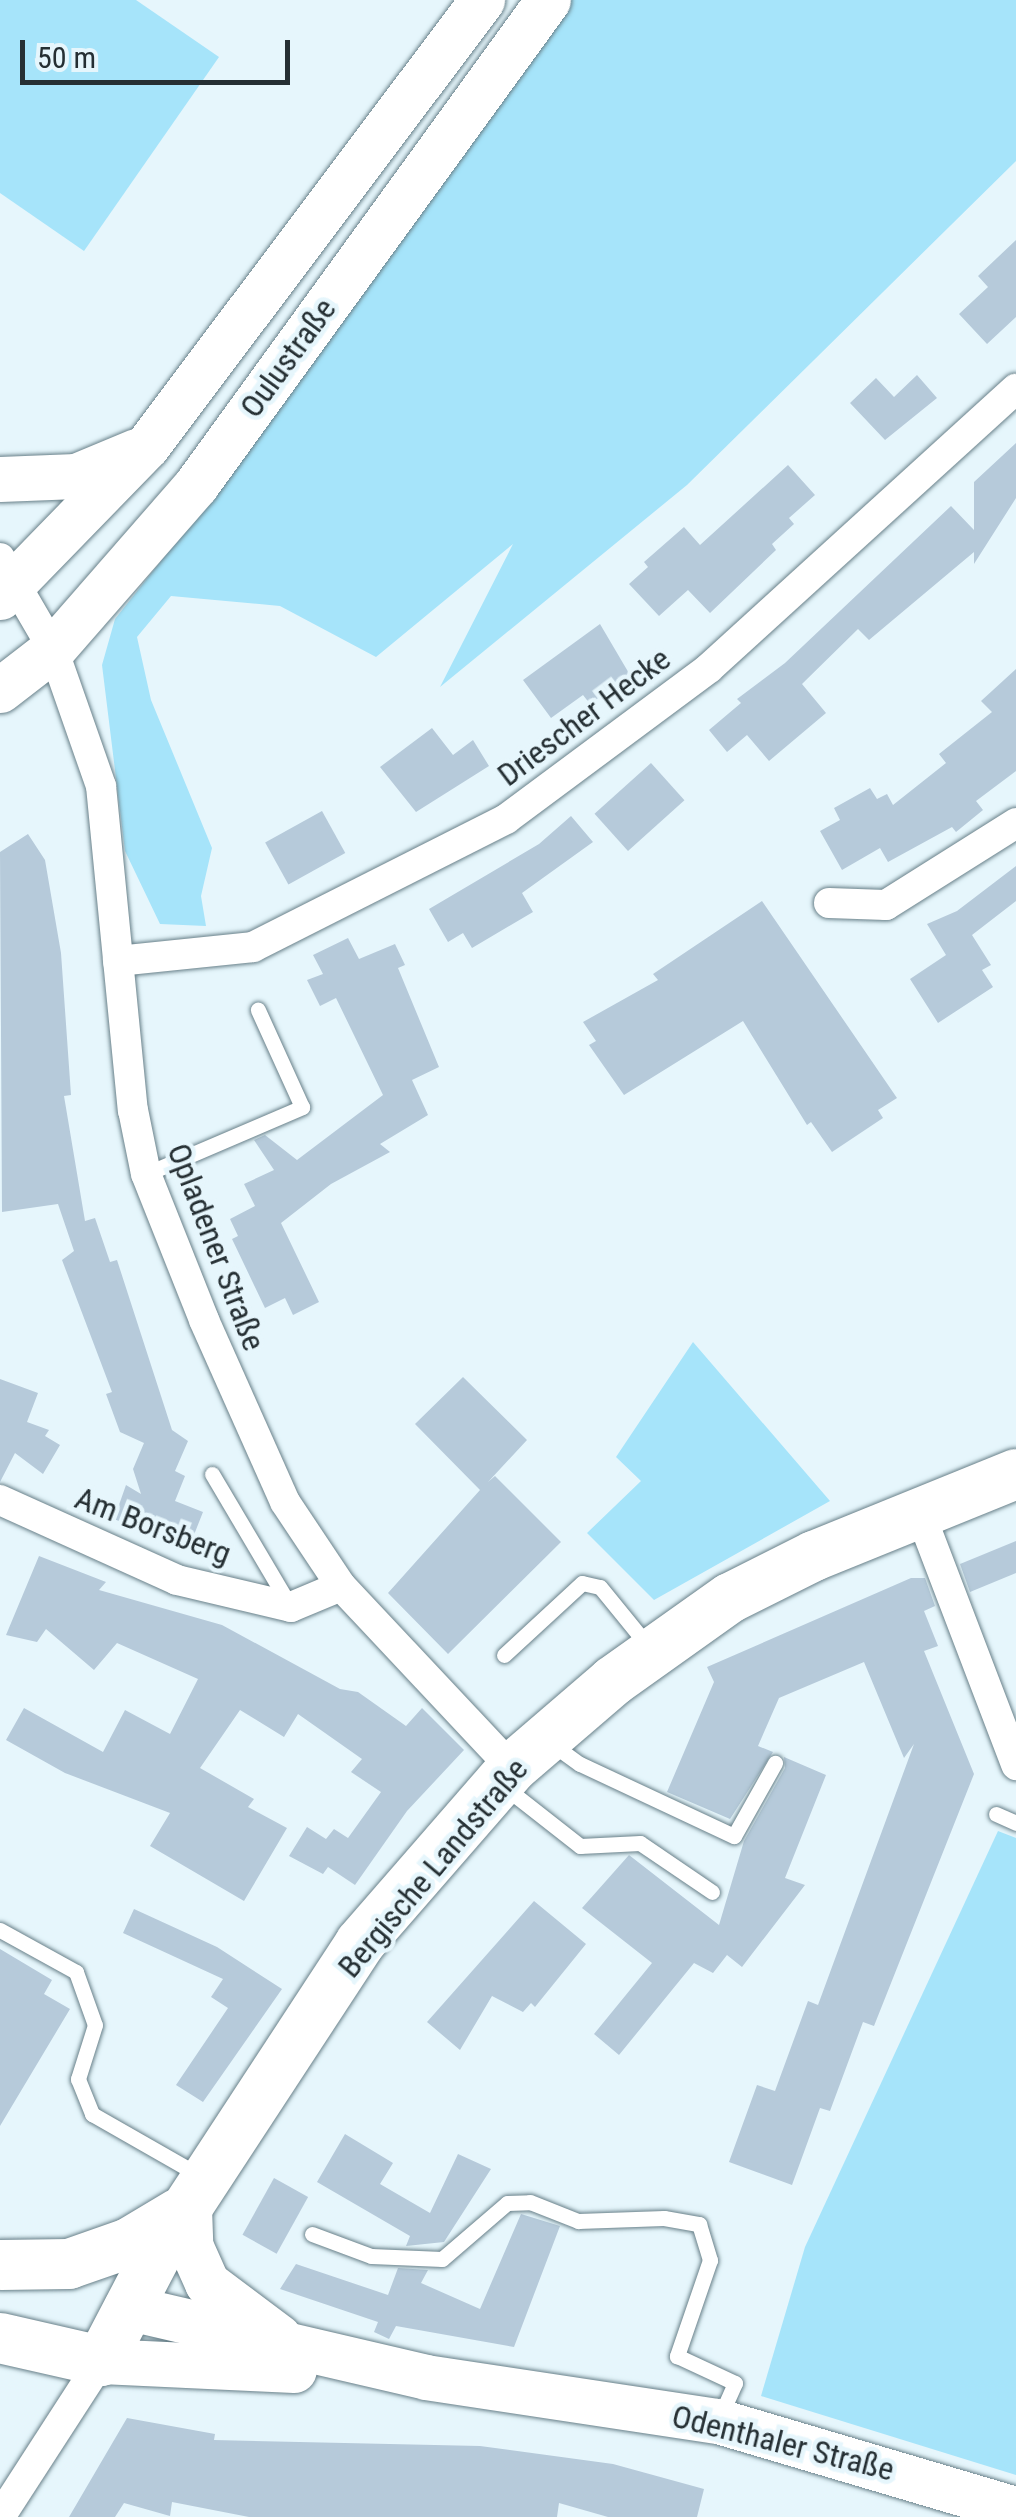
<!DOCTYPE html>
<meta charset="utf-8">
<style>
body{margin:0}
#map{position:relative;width:1016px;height:2517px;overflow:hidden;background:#e6f6fc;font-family:"Roboto Condensed",sans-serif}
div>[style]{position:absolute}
.green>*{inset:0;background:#a6e4fa}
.building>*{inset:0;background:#b6cada;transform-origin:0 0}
.roads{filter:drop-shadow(0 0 2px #688089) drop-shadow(0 0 2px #688089)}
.lane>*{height:15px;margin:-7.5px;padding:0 7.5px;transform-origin:7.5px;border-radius:7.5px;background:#fff}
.street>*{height:30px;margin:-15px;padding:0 15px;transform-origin:15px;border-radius:15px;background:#fff}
.secondary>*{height:45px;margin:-22.5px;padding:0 22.5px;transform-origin:22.5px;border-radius:22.5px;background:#fff}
.primary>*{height:50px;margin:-25px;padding:0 25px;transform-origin:25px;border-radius:25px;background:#fff}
span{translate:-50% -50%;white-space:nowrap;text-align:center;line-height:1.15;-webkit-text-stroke:9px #e6f6fc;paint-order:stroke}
.street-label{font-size:32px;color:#252f33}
.scale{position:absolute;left:20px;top:40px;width:270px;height:45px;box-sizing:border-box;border:5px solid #252f33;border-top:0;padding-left:12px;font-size:30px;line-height:35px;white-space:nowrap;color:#252f33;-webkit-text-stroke:8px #e6f6fc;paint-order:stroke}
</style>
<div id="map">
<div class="green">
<i style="clip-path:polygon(0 0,136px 0,219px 57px,84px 251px,0 193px)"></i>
<i style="clip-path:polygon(566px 0,1016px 0,1016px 161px,687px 485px,440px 687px,513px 544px,376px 657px,280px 606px,171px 596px,137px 637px,151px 700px,212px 848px,201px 896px,206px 926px,160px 924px,125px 851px,102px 665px,115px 619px,211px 498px)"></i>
<i style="clip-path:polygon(693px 1342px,830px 1501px,654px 1600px,587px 1533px,641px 1481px,616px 1457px)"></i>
<i style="clip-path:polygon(998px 1831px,1016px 1838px,1016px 2475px,761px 2396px,805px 2247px)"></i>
</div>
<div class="building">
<i style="clip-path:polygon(1016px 240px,1016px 317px,987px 344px,959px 314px,988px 287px,978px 276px)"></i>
<i style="clip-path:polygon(917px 375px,937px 398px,885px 440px,850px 403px,876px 378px,894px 397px)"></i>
<i style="clip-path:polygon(1016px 443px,1016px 498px,974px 564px,974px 552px,869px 640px,858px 629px,802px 684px,826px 713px,769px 761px,747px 735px,727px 752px,709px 730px,741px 703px,737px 699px,785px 663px,951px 506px,974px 530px,974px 482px)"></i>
<i style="clip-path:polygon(788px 465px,815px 495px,789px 518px,794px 524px,772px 544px,776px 550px,710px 613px,688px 590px,659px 616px,629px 584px,648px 567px,644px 562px,684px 527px,700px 545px)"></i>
<i style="clip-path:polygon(600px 624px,630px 675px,590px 704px,583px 695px,551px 718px,523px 680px)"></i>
<i style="clip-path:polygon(1016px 669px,1016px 771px,976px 801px,983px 810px,956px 832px,952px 827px,888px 862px,880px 848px,842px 870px,820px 831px,840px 820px,834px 808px,870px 788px,877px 799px,887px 794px,893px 805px,946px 763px,939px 754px,992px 712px,981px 701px)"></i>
<i style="clip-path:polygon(432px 728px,453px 755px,473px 740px,489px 766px,416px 812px,380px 767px)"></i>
<i style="left:651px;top:763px;width:50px;height:76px;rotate:48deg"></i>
<i style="left:322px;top:811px;width:48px;height:65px;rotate:61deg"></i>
<i style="clip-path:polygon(571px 816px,593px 842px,522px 893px,533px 912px,472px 948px,463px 933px,448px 942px,429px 909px,539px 844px)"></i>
<i style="clip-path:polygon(28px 834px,45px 860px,61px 953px,71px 1095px,64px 1096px,85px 1221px,95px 1218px,110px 1262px,117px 1260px,172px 1430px,188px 1441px,175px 1471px,185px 1476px,175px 1501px,203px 1512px,188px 1550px,114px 1519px,126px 1485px,141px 1494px,133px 1469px,144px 1443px,120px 1432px,106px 1394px,112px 1392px,62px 1260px,74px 1251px,58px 1204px,2px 1212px,0 852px)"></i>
<i style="clip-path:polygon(1016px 866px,1016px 901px,972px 935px,991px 965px,982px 970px,993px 987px,938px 1023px,910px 979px,946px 955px,927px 924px,957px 911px)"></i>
<i style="clip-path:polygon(762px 901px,897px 1098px,878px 1110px,883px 1118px,832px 1152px,811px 1122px,807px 1125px,743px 1021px,624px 1095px,589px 1045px,596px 1041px,583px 1022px,658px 980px,653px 974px)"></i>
<i style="clip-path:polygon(348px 938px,359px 959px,395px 944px,405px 965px,398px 968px,439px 1067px,412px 1080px,428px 1115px,380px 1144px,390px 1152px,331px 1184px,281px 1223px,319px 1302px,293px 1315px,285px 1298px,265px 1308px,232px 1239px,238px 1236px,230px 1219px,255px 1206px,244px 1184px,274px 1170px,254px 1140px,265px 1135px,297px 1160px,383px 1095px,336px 998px,320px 1006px,307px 980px,323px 974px,313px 955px)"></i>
<i style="clip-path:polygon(463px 1377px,527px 1440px,488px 1482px,495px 1476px,561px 1542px,448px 1654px,388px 1593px,480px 1490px,415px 1424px)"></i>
<i style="clip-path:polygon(0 1379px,38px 1393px,27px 1422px,49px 1430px,45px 1436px,60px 1445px,43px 1474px,15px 1453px,0 1482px)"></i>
<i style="clip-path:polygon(1016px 1541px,1016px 1573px,970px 1592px,960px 1564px)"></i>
<i style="clip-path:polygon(39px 1556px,106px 1582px,99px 1590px,222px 1625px,340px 1689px,358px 1692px,406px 1726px,422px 1708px,464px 1750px,407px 1811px,355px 1885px,328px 1867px,323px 1874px,289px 1856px,307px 1827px,326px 1839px,334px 1829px,348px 1838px,381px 1792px,351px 1772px,362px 1759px,298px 1714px,284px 1737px,240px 1710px,200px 1768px,254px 1799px,248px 1807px,287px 1828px,244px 1901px,150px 1846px,170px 1813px,65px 1773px,6px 1740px,24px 1708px,103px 1752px,125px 1710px,170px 1734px,198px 1679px,117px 1643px,94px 1670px,46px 1629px,37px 1642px,6px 1635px)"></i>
<i style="clip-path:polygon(911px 1578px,925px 1578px,935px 1606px,924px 1611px,938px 1646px,924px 1651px,974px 1774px,874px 2026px,863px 2022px,830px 2111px,820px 2108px,792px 2185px,729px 2162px,757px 2085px,775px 2091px,808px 2001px,818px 2005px,914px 1744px,904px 1758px,864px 1662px,779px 1698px,758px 1746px,773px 1752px,730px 1819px,667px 1792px,714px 1682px,707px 1667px)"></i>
<i style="clip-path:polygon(784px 1757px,826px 1775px,785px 1878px,805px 1885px,742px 1967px,727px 1955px,713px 1973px,694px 1963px,619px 2055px,594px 2034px,652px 1963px,582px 1908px,629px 1855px,719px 1925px,744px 1841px,785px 1768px)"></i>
<i style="clip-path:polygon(534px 1901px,586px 1944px,535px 2007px,531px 2003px,523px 2012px,492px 1996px,460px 2050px,427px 2022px)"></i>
<i style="clip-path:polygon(134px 1909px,217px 1947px,282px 1989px,203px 2102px,176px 2085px,228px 2008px,211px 1997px,223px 1979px,123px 1933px)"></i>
<i style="clip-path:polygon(0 1949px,52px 1980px,44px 1994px,70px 2009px,0 2126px)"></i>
<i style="clip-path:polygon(345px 2134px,393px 2163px,380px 2184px,430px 2213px,458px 2154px,491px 2169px,444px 2242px,406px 2246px,410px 2236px,317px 2182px)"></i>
<i style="left:274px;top:2178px;width:39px;height:65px;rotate:29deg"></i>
<i style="clip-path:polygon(521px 2214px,560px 2226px,514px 2347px,396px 2326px,389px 2339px,374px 2332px,378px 2322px,280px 2289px,296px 2264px,388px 2295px,398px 2268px,428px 2270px,421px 2283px,480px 2309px)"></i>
<i style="clip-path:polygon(127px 2418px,215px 2434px,214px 2440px,480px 2446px,613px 2464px,704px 2489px,697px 2517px,608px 2517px,559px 2503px,557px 2517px,249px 2517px,172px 2502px,170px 2516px,124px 2503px,115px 2517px,69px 2517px)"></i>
</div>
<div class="roads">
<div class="lane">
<i style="left:146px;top:1174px;width:170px;rotate:-23.2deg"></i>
<i style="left:302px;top:1107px;width:107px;rotate:-114.4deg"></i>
<i style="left:212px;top:1474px;width:151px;rotate:59.4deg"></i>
<i style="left:504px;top:1655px;width:106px;rotate:-42.7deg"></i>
<i style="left:582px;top:1583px;width:18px;rotate:13deg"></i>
<i style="left:600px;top:1587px;width:77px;rotate:50.8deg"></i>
<i style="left:552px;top:1744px;width:34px;rotate:36deg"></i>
<i style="left:580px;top:1764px;width:170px;rotate:25.1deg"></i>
<i style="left:734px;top:1836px;width:84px;rotate:-60.7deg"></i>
<i style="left:506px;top:1788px;width:94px;rotate:38.1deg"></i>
<i style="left:580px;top:1846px;width:60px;rotate:-2.9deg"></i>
<i style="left:640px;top:1843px;width:87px;rotate:34.2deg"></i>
<i style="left:996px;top:1814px;width:22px;rotate:24deg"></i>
<i style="left:0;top:1930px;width:87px;rotate:28.9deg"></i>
<i style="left:76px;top:1972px;width:56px;rotate:70.3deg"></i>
<i style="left:95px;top:2025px;width:57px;rotate:107.5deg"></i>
<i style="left:78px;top:2079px;width:38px;rotate:68deg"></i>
<i style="left:92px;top:2114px;width:123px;rotate:29.7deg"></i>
<i style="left:312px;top:2234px;width:63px;rotate:20.4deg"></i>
<i style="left:371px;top:2256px;width:71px;rotate:2.4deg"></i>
<i style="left:442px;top:2259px;width:86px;rotate:-40.7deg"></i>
<i style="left:507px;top:2203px;width:23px;rotate:-2deg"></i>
<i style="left:530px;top:2202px;width:52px;rotate:21.6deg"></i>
<i style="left:578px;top:2221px;width:86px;rotate:-2deg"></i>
<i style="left:664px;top:2218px;width:36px;rotate:10deg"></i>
<i style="left:699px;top:2224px;width:38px;rotate:73deg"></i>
<i style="left:710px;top:2260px;width:102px;rotate:109deg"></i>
<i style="left:677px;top:2356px;width:64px;rotate:25deg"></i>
<i style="left:735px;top:2383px;width:37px;rotate:114deg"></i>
</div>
<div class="street">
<i style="left:0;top:558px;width:105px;rotate:59.8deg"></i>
<i style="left:53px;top:649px;width:145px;rotate:70.7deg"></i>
<i style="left:101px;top:786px;width:326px;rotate:84.4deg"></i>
<i style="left:133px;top:1110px;width:65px;rotate:78.5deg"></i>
<i style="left:146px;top:1174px;width:157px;rotate:68.3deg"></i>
<i style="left:204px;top:1320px;width:199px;rotate:66deg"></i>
<i style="left:285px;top:1502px;width:101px;rotate:56.3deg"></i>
<i style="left:341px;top:1586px;width:250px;rotate:46.8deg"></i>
<i style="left:829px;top:903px;width:57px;rotate:2deg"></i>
<i style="left:886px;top:905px;width:154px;rotate:-32.2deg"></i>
<i style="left:118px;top:961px;width:136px;rotate:-5.9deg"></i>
<i style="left:253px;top:947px;width:284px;rotate:-26.8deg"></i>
<i style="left:506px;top:819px;width:253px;rotate:-36.6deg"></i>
<i style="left:709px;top:668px;width:415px;rotate:-42.3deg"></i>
<i style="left:0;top:1500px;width:194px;rotate:24.3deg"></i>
<i style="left:177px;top:1580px;width:117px;rotate:13.3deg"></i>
<i style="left:291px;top:1607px;width:54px;rotate:-22.8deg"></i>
<i style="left:920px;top:1513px;width:270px;rotate:69.1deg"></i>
<i style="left:0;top:2517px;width:186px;rotate:-57.1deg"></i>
</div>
<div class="secondary">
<i style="left:0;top:479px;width:76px;rotate:-2.3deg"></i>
<i style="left:76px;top:476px;width:65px;rotate:-22.6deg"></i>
<i style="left:0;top:597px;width:211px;rotate:-45.8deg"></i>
<i style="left:147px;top:446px;width:558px;rotate:-53.09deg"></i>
<i style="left:0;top:690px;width:67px;rotate:-37.7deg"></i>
<i style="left:53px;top:649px;width:218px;rotate:-48.9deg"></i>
<i style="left:196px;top:485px;width:599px;rotate:-54.03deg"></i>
<i style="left:189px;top:2207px;width:38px;rotate:88deg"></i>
<i style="left:190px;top:2245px;width:42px;rotate:65.9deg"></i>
<i style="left:207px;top:2283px;width:90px;rotate:36.9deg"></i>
<i style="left:126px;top:2307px;width:308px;rotate:13.1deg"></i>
<i style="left:426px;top:2377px;width:295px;rotate:8.6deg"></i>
<i style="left:718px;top:2421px;width:311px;rotate:16.5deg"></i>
<i style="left:101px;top:2361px;width:193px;rotate:2.7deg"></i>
</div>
<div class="primary">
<i style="left:1px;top:2265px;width:68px;rotate:-0.8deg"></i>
<i style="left:69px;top:2264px;width:64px;rotate:-19.3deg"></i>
<i style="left:129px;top:2243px;width:58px;rotate:-31deg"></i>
<i style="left:0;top:2338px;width:104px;rotate:12.8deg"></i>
<i style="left:101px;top:2361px;width:123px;rotate:-62.4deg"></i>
<i style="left:158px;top:2252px;width:369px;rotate:-56.8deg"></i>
<i style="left:360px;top:1943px;width:232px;rotate:-49deg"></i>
<i style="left:512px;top:1768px;width:133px;rotate:-40.7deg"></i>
<i style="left:613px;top:1681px;width:143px;rotate:-35.4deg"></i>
<i style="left:730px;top:1598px;width:94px;rotate:-26.6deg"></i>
<i style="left:814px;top:1556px;width:218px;rotate:-22.1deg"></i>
</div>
</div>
<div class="street-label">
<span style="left:288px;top:358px;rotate:-54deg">Oulustraße</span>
<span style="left:584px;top:717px;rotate:-37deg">Driescher Hecke</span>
<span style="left:216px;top:1247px;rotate:69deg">Opladener Straße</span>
<span style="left:153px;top:1526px;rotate:21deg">Am Borsberg</span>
<span style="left:433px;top:1868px;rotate:-50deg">Bergische Landstraße</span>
<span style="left:783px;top:2443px;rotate:14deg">Odenthaler Straße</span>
</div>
<div class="scale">50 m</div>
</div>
